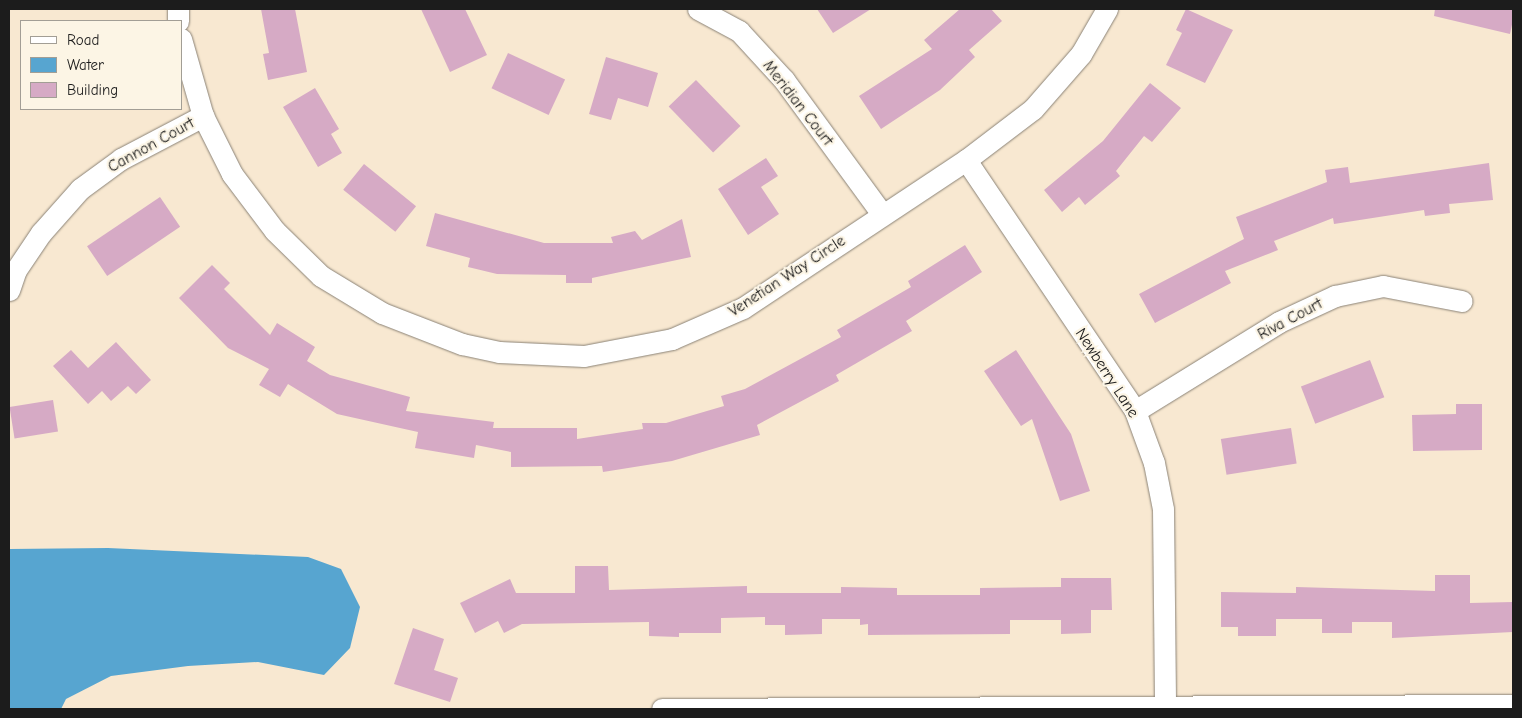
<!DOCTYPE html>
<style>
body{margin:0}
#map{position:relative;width:1522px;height:718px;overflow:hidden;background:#f8e8d1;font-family:"Comic Neue",sans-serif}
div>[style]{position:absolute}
.water>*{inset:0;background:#57a5d0}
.building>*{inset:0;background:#d6aac5;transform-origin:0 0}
.roads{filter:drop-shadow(0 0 1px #8a8276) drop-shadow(0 0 1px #8a8276)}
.street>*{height:21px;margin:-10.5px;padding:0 10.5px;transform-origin:10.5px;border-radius:10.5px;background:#fff}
span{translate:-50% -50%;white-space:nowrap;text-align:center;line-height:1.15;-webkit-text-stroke:4.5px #fcf5e5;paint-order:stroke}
.street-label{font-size:16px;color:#1c1c1c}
.frame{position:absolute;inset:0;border:10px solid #1c1c1c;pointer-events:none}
.legend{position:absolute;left:20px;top:20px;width:162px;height:90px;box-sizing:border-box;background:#fcf5e5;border:1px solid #a29e95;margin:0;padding:6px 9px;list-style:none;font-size:15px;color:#1c1c1c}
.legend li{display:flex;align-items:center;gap:10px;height:25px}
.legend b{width:25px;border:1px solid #a29e95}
</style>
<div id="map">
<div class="water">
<i style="clip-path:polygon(108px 548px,308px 557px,341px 569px,360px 607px,350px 648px,324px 675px,258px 662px,188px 666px,111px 676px,66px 699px,61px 709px,9px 709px,9px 549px)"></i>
</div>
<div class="building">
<i style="clip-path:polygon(261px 9px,295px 9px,307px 72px,268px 80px,263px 54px,269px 53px)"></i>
<i style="clip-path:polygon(421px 9px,465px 9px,487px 55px,450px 72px)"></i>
<i style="clip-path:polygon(817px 9px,871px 9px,833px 33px)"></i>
<i style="clip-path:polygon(960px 9px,991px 9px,1002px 21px,969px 50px,975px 57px,940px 90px,881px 129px,859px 96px,932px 49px,924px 40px)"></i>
<i style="clip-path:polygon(1186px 9px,1233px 30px,1205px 83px,1166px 65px,1182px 33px,1176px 30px)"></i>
<i style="clip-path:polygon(1435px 9px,1513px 9px,1513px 20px,1510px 34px,1434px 16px)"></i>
<i style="left:508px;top:53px;width:63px;height:39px;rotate:25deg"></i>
<i style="clip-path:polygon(606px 57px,658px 73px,648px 107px,618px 98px,611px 120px,589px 114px)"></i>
<i style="left:696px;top:80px;width:64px;height:38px;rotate:46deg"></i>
<i style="clip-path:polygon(1150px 83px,1181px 108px,1152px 142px,1144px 136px,1116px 171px,1120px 176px,1085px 205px,1079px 197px,1062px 212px,1044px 190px,1103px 141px)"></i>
<i style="clip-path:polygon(315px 88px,339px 129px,331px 134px,342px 153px,318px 167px,283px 107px)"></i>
<i style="clip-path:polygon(766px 158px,778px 176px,761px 187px,779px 214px,748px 235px,718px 189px)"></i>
<i style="clip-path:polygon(1489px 163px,1493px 200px,1449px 204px,1450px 213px,1425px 216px,1424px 210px,1334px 224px,1333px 218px,1274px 241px,1278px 250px,1225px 271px,1231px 283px,1155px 323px,1139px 294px,1244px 239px,1236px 217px,1327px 182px,1325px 170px,1348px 167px,1350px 183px)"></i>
<i style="left:364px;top:164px;width:67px;height:33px;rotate:39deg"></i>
<i style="left:160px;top:197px;width:36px;height:88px;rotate:56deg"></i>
<i style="clip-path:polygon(435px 213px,544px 243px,613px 243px,611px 237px,635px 231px,642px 240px,682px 219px,691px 257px,592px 278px,592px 283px,566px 283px,566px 275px,497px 274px,468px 267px,470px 258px,426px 246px)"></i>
<i style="clip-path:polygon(965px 245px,982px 272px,906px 321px,912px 331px,836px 375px,839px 381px,757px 425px,760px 435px,672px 461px,603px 472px,602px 466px,511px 467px,511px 452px,476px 445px,474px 458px,415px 448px,418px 432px,337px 414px,288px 384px,280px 397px,259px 385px,269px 369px,228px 348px,179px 298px,212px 265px,230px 283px,224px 289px,270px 335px,277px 323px,315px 347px,307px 361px,330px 375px,410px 397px,406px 411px,494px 422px,493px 428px,577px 428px,577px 439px,643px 429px,642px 423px,666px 423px,724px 406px,721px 396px,745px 389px,841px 337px,837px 330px,911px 287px,908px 281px)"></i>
<i style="clip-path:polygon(116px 342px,151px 380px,136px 394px,128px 386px,111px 401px,102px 391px,88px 404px,53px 366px,71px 350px,88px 368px)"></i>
<i style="clip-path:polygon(1016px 350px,1071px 434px,1090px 491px,1060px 501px,1032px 419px,1021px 426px,984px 371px)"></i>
<i style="left:1370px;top:360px;width:40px;height:74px;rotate:69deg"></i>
<i style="left:53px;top:400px;width:32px;height:44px;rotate:81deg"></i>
<i style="clip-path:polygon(1456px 404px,1482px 404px,1482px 450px,1413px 451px,1412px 415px,1456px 414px)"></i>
<i style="left:1291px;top:428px;width:36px;height:71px;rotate:81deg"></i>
<i style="clip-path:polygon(575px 566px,608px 566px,609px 590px,747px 586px,747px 593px,841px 593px,841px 587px,897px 588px,897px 595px,980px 595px,980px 588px,1061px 587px,1061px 578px,1111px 578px,1112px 610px,1091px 610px,1091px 633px,1061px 634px,1061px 620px,1010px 620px,1010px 634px,868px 635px,868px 624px,860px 625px,860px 619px,822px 619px,822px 634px,785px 635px,785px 625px,765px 625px,765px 617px,721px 618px,721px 633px,679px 633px,679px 637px,649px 636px,649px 622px,522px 624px,504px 633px,498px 621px,475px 633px,460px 603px,510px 579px,516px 593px,575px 593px)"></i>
<i style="clip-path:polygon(1435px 575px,1470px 575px,1470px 603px,1513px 602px,1513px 632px,1392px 638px,1392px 622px,1352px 622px,1352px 633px,1322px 633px,1322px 619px,1276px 619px,1276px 636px,1238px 636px,1238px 627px,1221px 627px,1221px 592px,1296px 593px,1296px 587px,1435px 591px)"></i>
<i style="clip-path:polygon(413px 628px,444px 639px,434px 670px,458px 678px,450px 702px,394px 684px)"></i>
</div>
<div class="roads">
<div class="street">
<i style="left:178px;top:9px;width:12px;rotate:90deg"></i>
<i style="left:698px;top:9px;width:47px;rotate:28.2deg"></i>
<i style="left:739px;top:31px;width:67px;rotate:47.4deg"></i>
<i style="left:784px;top:80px;width:166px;rotate:53.8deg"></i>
<i style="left:181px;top:39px;width:80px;rotate:74.1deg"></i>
<i style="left:203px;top:116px;width:65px;rotate:63.4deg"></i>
<i style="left:232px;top:174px;width:71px;rotate:53deg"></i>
<i style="left:275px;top:231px;width:64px;rotate:44.4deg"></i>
<i style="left:321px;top:276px;width:71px;rotate:31.2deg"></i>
<i style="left:382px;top:313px;width:86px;rotate:21.2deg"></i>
<i style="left:462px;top:344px;width:38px;rotate:12deg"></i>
<i style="left:499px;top:352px;width:85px;rotate:2.7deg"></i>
<i style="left:584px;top:356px;width:90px;rotate:-10.9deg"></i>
<i style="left:672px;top:339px;width:77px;rotate:-23.6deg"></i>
<i style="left:743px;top:308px;width:268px;rotate:-33.6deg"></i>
<i style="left:966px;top:160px;width:84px;rotate:-37.3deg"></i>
<i style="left:1033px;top:109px;width:73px;rotate:-48.9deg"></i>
<i style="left:1081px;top:54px;width:52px;rotate:-60deg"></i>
<i style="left:966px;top:160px;width:303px;rotate:56deg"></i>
<i style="left:1135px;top:411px;width:55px;rotate:69.9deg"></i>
<i style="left:1154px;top:463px;width:47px;rotate:78.9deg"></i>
<i style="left:1163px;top:509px;width:196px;rotate:89.4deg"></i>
<i style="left:9px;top:290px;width:21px;rotate:-71deg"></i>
<i style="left:16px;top:270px;width:45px;rotate:-56deg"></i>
<i style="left:41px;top:233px;width:59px;rotate:-48.4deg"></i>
<i style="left:80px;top:189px;width:51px;rotate:-36.2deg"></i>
<i style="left:121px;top:159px;width:93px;rotate:-27.7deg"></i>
<i style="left:1135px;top:411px;width:169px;rotate:-31.7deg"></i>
<i style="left:1279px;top:322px;width:62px;rotate:-24.9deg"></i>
<i style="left:1335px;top:296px;width:49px;rotate:-11.8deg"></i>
<i style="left:1383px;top:286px;width:80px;rotate:10.8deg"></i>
<i style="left:662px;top:709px;width:851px;rotate:-0.27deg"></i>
</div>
</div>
<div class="street-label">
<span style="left:798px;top:103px;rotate:52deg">Meridian Court</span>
<span style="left:151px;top:145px;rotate:-29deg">Cannon Court</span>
<span style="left:787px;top:276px;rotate:-33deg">Venetian Way Circle</span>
<span style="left:1290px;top:319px;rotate:-28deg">Riva Court</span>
<span style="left:1107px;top:373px;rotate:57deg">Newberry Lane</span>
</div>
<div class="frame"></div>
<ul class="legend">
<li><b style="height:6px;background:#fff"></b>Road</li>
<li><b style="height:14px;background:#57a5d0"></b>Water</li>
<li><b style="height:14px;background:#d6aac5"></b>Building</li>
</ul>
</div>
